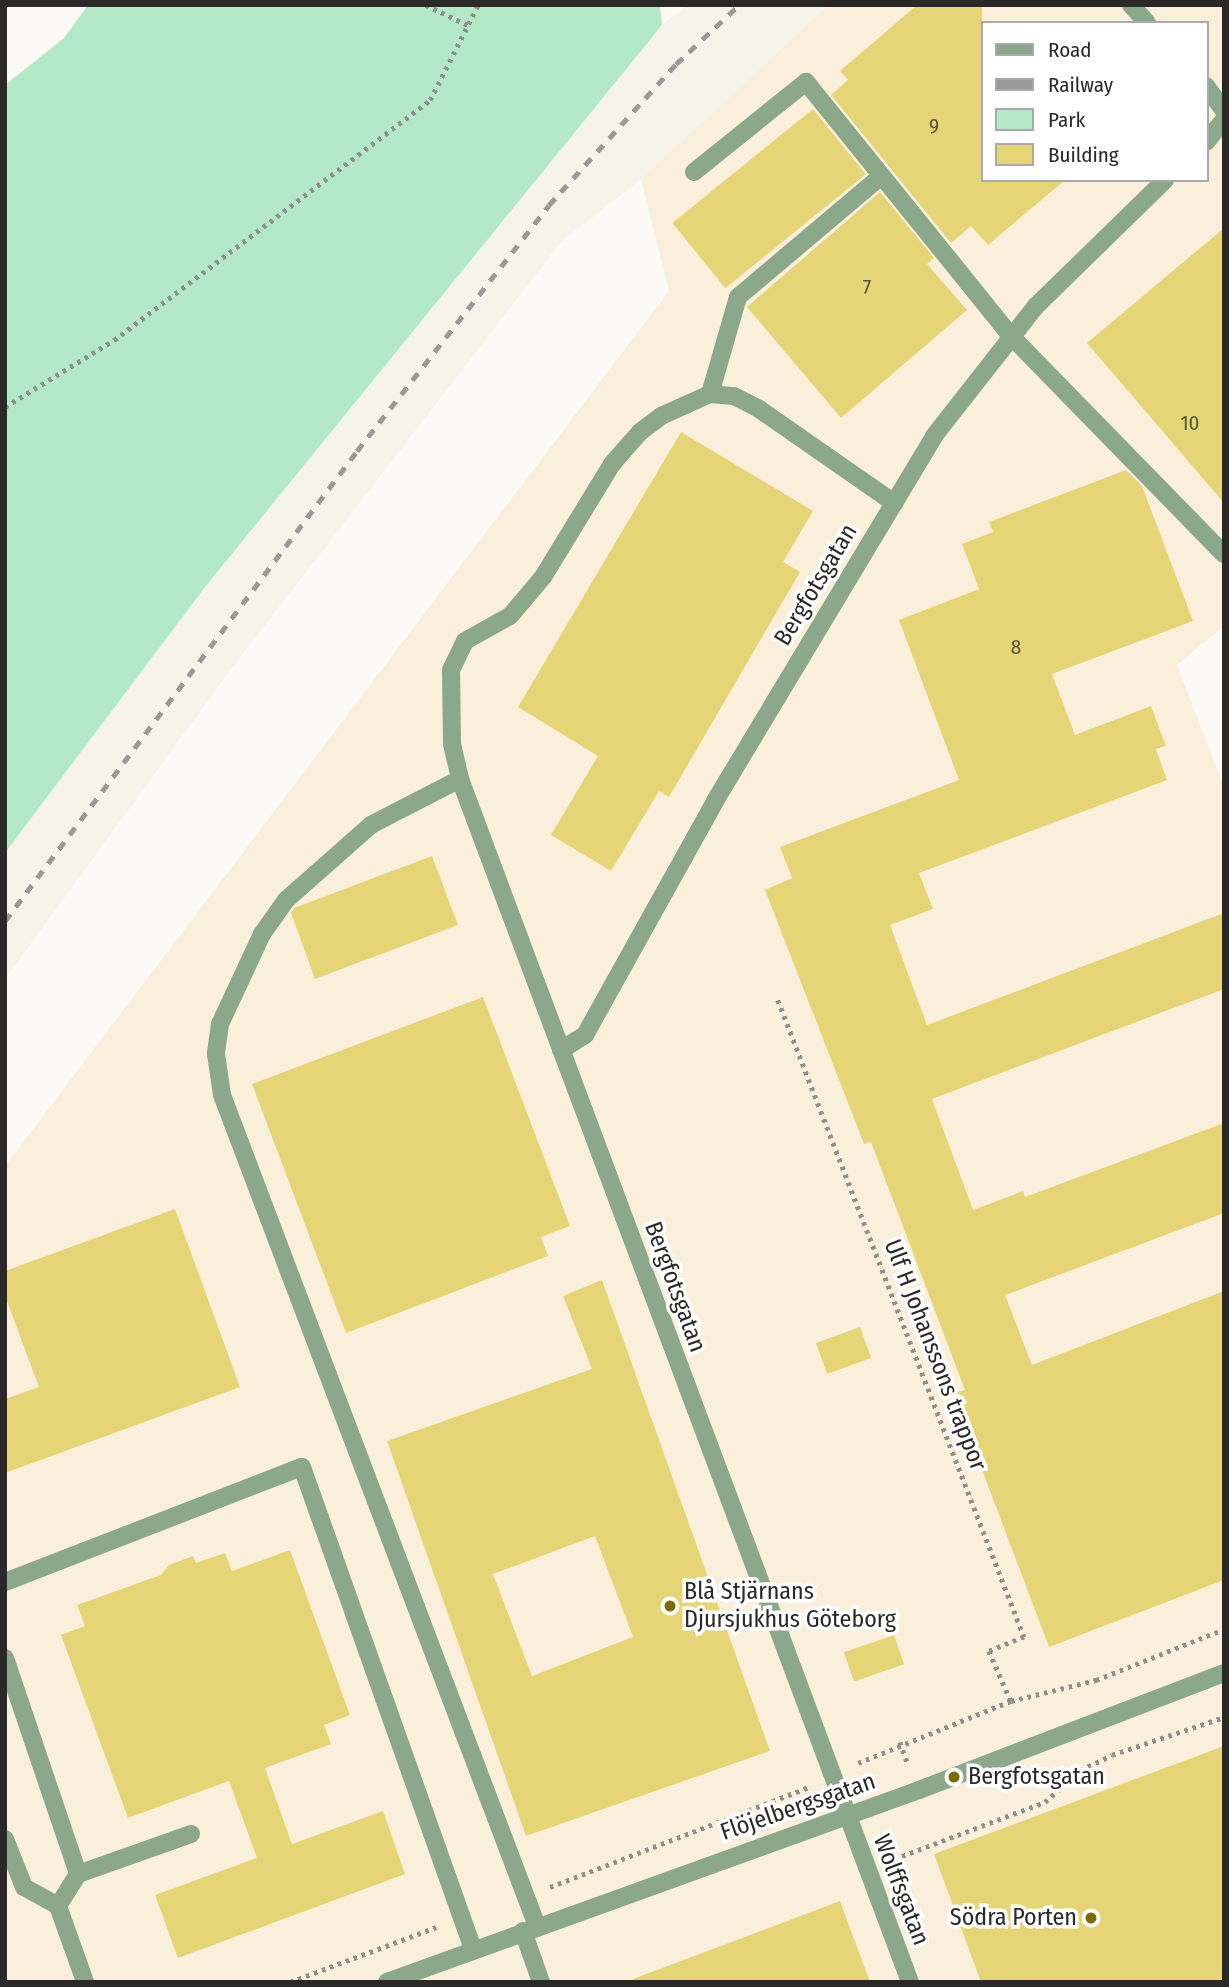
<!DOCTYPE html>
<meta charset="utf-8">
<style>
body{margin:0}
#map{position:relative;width:1229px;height:1987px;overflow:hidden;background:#fbfaf7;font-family:"Fira Sans Condensed",sans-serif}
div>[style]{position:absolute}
.industrial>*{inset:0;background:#faefda}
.built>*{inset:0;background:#f6f4e8}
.green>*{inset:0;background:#b4e9c8}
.building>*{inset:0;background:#e6d577;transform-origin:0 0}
.path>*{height:4.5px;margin-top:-2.25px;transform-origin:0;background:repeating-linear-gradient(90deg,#908f8e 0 3.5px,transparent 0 8.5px)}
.service>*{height:18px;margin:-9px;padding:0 9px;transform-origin:9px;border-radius:9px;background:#8ba88b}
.minor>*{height:18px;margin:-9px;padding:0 9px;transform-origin:9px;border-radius:9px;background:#8ba88b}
.rail>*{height:5px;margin-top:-2.5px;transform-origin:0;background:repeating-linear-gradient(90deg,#9a9997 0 9px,transparent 0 18px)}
.dots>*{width:19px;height:19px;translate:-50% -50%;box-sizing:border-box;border:4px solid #fff;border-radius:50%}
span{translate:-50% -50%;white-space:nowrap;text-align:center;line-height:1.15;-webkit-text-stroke:7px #fff;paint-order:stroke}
.number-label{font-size:21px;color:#59543c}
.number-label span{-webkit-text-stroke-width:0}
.street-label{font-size:24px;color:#2a2928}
.poi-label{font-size:24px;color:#2a2928}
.left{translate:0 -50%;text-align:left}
.right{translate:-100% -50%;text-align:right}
.frame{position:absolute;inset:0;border:7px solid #2a2928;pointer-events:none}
.legend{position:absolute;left:981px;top:21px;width:228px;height:161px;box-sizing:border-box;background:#fff;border:2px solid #aaa9a9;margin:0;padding:9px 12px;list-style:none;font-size:21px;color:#2a2928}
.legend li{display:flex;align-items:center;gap:14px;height:35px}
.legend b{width:35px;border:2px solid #aaa9a9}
</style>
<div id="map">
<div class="industrial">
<i style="clip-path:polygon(evenodd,828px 5px,1224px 5px,1224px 626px,1177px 665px,1224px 788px,1224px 1982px,5px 1982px,5px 1166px,669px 291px,641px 179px,828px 5px,982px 23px,1206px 23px,1206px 180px,982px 180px,982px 23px)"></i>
</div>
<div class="built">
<i style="clip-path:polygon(687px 5px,828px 5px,641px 179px,561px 242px,229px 672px,5px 979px,5px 853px,205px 587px,411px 329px,662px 25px)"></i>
</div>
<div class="green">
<i style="clip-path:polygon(88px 5px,660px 5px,662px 25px,205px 587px,5px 853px,5px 85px,64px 38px)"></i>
</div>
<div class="building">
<i style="clip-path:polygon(917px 5px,982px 5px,982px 180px,1065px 180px,988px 245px,971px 226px,951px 243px,831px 95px,848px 80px,840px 71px)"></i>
<i style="left:813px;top:109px;width:84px;height:181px;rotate:51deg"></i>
<i style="clip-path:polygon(880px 192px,934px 258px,927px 264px,967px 310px,841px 418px,747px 307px)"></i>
<i style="clip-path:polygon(1224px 228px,1224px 503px,1087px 343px)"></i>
<i style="clip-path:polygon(681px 432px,813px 511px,783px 562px,800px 572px,669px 797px,659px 791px,611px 871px,551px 835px,598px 756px,518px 707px)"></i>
<i style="clip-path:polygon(1126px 470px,1142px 486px,1193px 621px,1052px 674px,1075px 735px,1151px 706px,1166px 746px,1156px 749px,1167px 780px,919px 873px,933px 909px,890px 925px,927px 1025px,1224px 913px,1224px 989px,932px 1099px,973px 1210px,1023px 1191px,1025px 1197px,1224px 1123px,1224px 1213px,1005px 1295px,1032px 1365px,1224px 1291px,1224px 1580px,1049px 1647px,953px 1393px,965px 1390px,871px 1142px,864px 1144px,765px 890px,792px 878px,780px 847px,959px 780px,899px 620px,979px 589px,962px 544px,993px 532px,989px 522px)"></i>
<i style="clip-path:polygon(432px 856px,458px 925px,315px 979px,291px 913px,294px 908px)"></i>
<i style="clip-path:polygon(483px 997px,570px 1226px,541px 1237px,548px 1256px,346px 1333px,252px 1084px)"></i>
<i style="clip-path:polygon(175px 1209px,240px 1387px,5px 1473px,5px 1399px,39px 1387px,5px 1296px,5px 1271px)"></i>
<i style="clip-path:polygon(evenodd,602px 1280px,770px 1751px,526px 1836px,387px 1441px,592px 1369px,563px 1296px,602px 1280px,595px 1536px,633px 1637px,532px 1676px,493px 1574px,595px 1536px)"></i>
<i style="left:860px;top:1327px;width:33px;height:47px;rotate:70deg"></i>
<i style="clip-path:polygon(290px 1550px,350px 1715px,324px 1725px,331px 1744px,265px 1768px,292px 1844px,383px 1811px,405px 1874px,178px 1958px,155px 1895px,257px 1858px,229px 1781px,128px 1818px,61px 1635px,85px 1626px,77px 1605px,161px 1575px,169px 1565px,193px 1556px,196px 1563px,225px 1553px,232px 1571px)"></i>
<i style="left:894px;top:1635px;width:31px;height:53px;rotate:71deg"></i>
<i style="clip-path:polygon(1224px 1746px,1224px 1982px,981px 1982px,934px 1854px)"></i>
<i style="clip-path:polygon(840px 1901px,870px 1982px,634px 1982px,633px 1979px)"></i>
</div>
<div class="path">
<i style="left:426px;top:5px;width:47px;rotate:25.5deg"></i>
<i style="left:5px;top:407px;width:128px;rotate:-31.6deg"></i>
<i style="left:114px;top:340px;width:397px;rotate:-37.2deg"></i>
<i style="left:430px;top:100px;width:106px;rotate:-63.2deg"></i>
<i style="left:778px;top:1000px;width:683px;rotate:68.88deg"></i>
<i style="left:1024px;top:1637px;width:38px;rotate:158deg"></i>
<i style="left:989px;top:1651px;width:55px;rotate:66.3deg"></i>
<i style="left:900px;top:1742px;width:23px;rotate:70deg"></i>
<i style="left:858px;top:1763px;width:165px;rotate:-22.1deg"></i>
<i style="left:1011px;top:1701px;width:88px;rotate:-13.9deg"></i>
<i style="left:1096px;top:1680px;width:138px;rotate:-21.7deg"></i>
<i style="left:894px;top:1859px;width:161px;rotate:-20.7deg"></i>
<i style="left:1045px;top:1802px;width:47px;rotate:-42.4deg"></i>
<i style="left:1080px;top:1770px;width:35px;rotate:-25deg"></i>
<i style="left:1112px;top:1755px;width:118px;rotate:-18.7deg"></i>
<i style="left:550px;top:1887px;width:278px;rotate:-21.1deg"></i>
<i style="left:290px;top:1982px;width:156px;rotate:-20.6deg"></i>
</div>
<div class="service">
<i style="left:694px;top:172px;width:144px;rotate:-38.8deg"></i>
<i style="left:806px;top:82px;width:328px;rotate:51.1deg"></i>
<i style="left:1012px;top:337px;width:303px;rotate:45.7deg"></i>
<i style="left:710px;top:394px;width:101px;rotate:-73.9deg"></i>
<i style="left:738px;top:297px;width:187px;rotate:-40.2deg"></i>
<i style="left:451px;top:670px;width:32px;rotate:-64deg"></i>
<i style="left:465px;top:641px;width:51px;rotate:-29.1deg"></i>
<i style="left:510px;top:616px;width:51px;rotate:-49.8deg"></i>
<i style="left:543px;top:577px;width:132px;rotate:-58.6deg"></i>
<i style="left:612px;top:464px;width:43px;rotate:-48.8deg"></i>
<i style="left:640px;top:432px;width:26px;rotate:-37deg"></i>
<i style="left:661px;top:416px;width:54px;rotate:-24.2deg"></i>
<i style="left:710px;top:394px;width:24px;rotate:5deg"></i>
<i style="left:734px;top:396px;width:28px;rotate:27deg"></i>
<i style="left:759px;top:409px;width:165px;rotate:34.8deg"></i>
<i style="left:460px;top:779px;width:100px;rotate:152.7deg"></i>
<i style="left:371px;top:825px;width:113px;rotate:138.6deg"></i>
<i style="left:286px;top:900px;width:42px;rotate:125.2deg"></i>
<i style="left:262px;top:934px;width:99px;rotate:115deg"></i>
<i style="left:220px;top:1024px;width:30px;rotate:98deg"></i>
<i style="left:216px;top:1054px;width:41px;rotate:81.7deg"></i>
<i style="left:222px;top:1095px;width:889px;rotate:69.24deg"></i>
<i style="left:5px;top:1582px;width:318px;rotate:-21.2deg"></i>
<i style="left:302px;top:1467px;width:511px;rotate:70.47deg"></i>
<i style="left:5px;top:1658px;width:228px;rotate:71.3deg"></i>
<i style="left:5px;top:1839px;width:52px;rotate:68.4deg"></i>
<i style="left:24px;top:1887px;width:39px;rotate:29deg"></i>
<i style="left:58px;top:1906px;width:81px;rotate:70.4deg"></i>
<i style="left:58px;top:1906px;width:38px;rotate:-58deg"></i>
<i style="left:78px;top:1874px;width:120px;rotate:-19.5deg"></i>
<i style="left:523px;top:1931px;width:54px;rotate:70.6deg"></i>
</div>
<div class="minor">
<i style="left:1131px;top:5px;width:24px;rotate:48deg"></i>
<i style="left:1206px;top:86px;width:31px;rotate:54deg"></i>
<i style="left:1206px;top:142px;width:28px;rotate:-51deg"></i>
<i style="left:451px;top:670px;width:74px;rotate:89.2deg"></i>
<i style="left:452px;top:744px;width:36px;rotate:77deg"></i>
<i style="left:460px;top:779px;width:1284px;rotate:69.49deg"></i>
<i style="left:561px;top:1050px;width:28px;rotate:-32deg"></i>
<i style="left:585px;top:1035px;width:268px;rotate:-60.9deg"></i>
<i style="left:715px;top:801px;width:426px;rotate:-59deg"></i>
<i style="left:934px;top:436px;width:164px;rotate:-51.9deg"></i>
<i style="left:1035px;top:307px;width:182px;rotate:-44.3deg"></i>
<i style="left:387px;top:1982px;width:566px;rotate:-19.84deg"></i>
<i style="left:919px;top:1790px;width:327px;rotate:-21deg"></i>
</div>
<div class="rail">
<i style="left:5px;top:921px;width:587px;rotate:-53.17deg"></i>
<i style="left:357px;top:451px;width:312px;rotate:-52deg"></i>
<i style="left:549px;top:205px;width:190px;rotate:-48deg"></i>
<i style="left:676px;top:64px;width:86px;rotate:-43.1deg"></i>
</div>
<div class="dots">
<i style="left:670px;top:1606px;background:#796c05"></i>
<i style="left:954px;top:1777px;background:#796c05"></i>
<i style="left:1091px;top:1918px;background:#796c05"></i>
</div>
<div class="number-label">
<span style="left:934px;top:126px">9</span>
<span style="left:867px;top:287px">7</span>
<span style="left:1190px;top:423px">10</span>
<span style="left:1016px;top:647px">8</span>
</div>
<div class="street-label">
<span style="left:816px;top:585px;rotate:-59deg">Bergfotsgatan</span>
<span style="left:675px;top:1287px;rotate:70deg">Bergfotsgatan</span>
<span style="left:935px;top:1355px;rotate:69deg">Ulf H Johanssons trappor</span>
<span style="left:798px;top:1807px;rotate:-19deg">Flöjelbergsgatan</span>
<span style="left:901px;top:1890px;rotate:69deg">Wolffsgatan</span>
</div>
<div class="poi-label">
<span class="left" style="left:684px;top:1606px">Blå Stjärnans<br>Djursjukhus Göteborg</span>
<span class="left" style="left:968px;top:1777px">Bergfotsgatan</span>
<span class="right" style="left:1077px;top:1918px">Södra Porten</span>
</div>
<div class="frame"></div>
<ul class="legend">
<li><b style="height:9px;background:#8ba88b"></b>Road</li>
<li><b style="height:9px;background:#9a9997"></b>Railway</li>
<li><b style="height:19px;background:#b4e9c8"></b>Park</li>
<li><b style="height:19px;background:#e6d577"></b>Building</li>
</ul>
</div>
